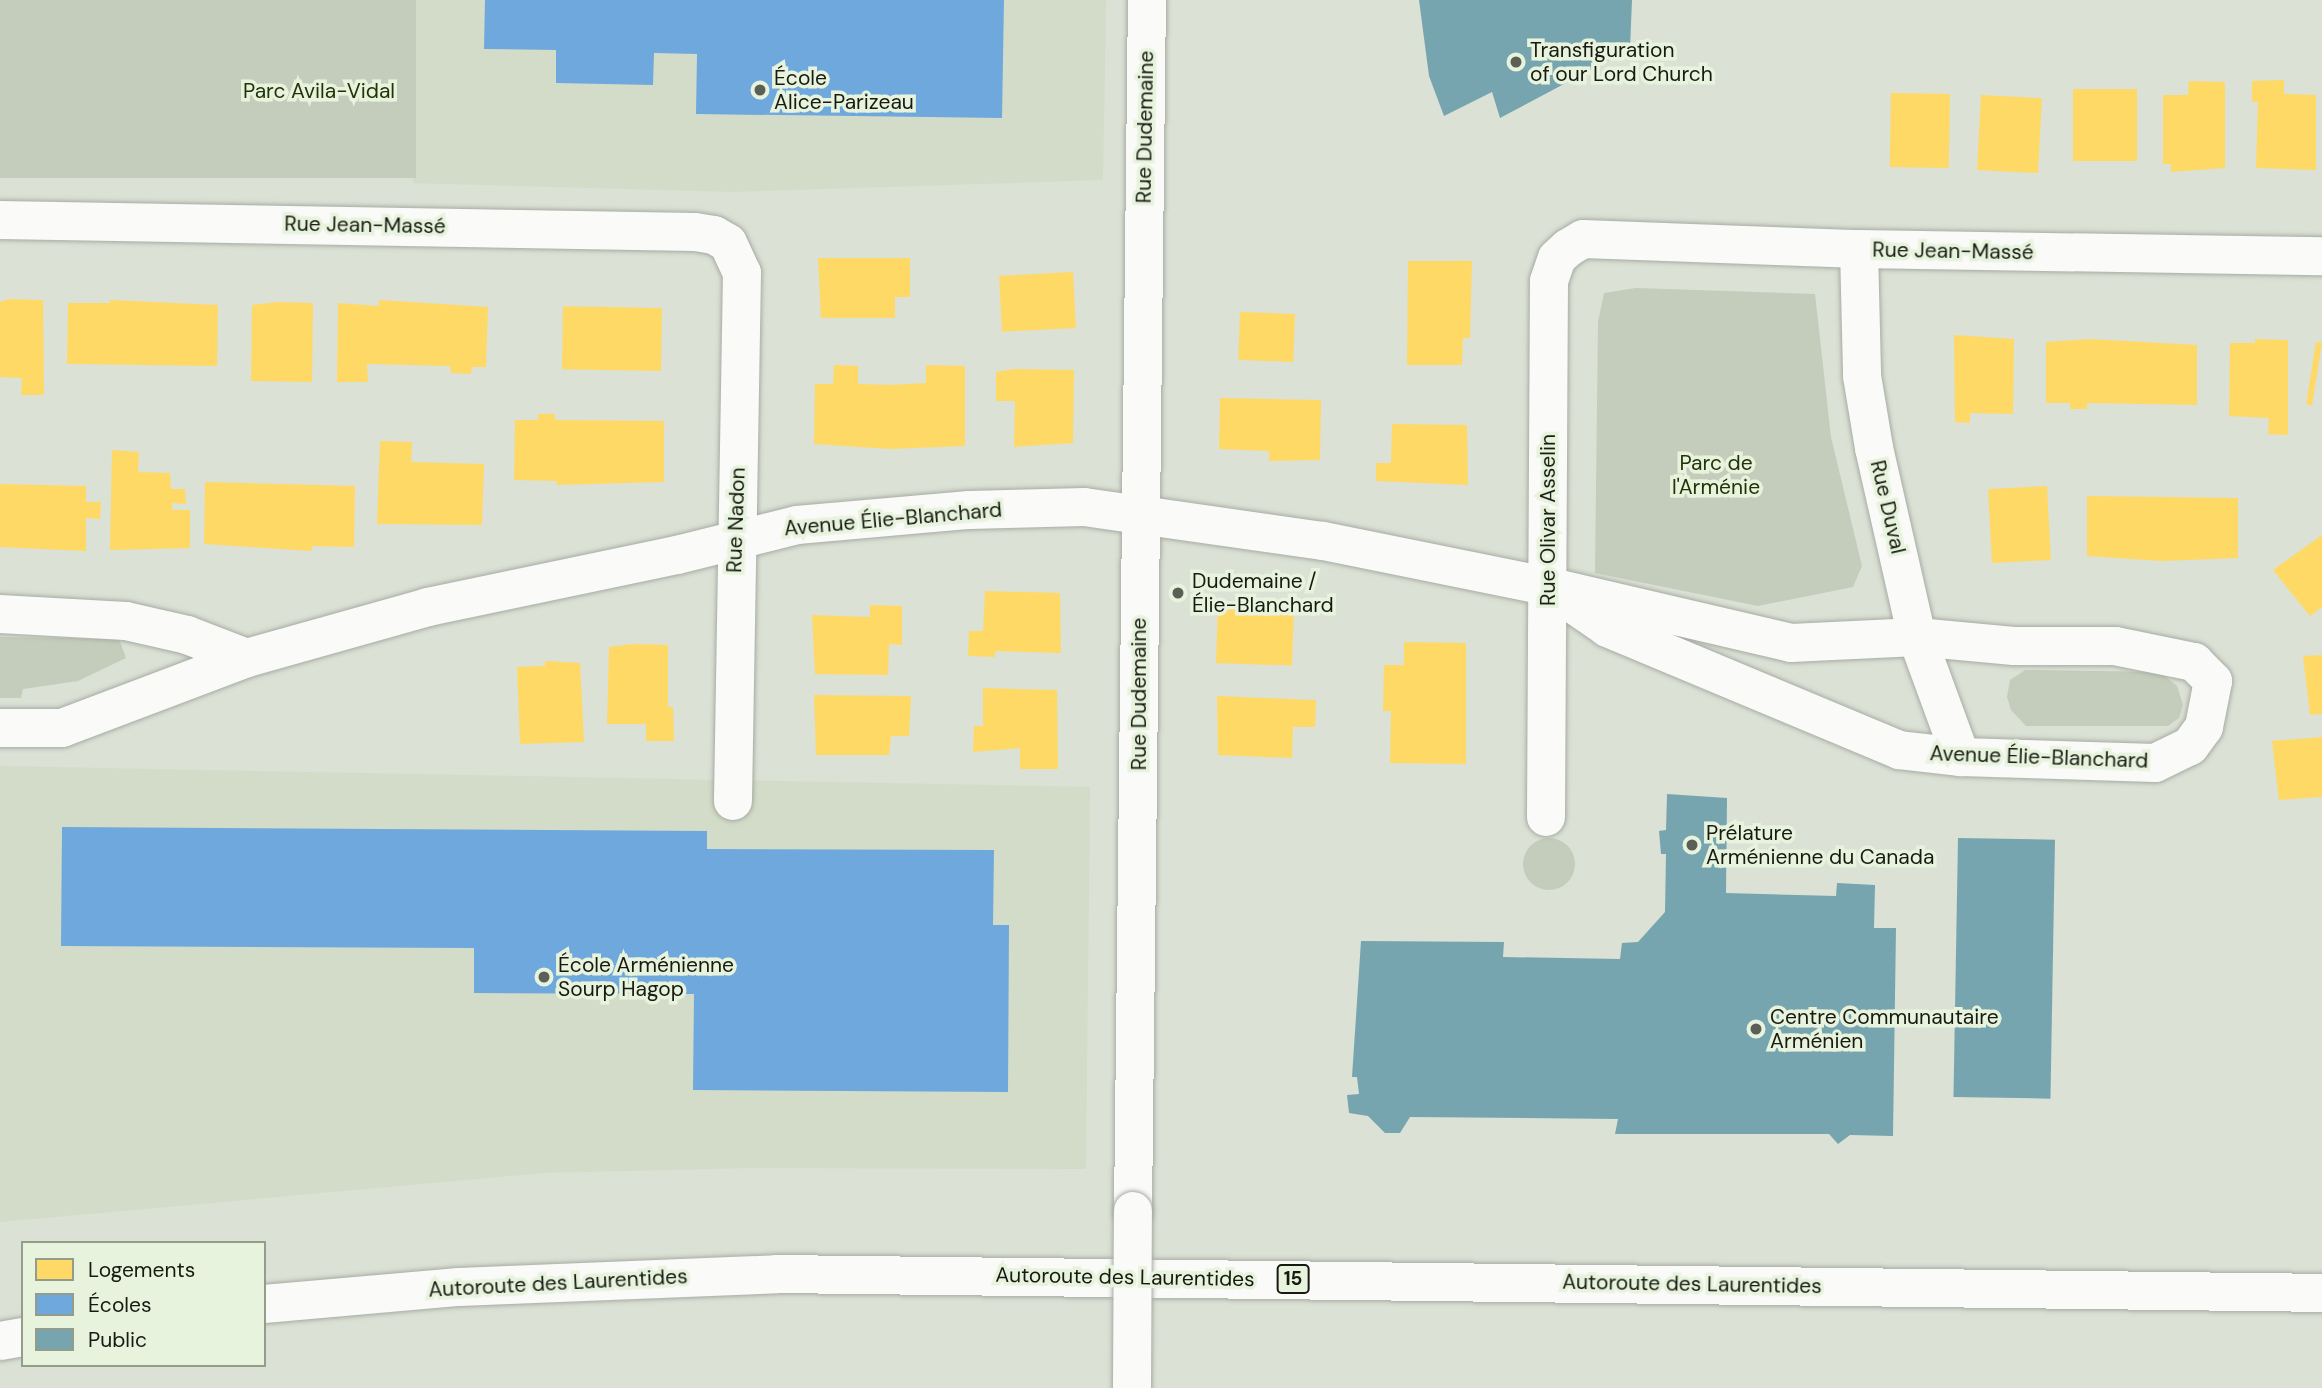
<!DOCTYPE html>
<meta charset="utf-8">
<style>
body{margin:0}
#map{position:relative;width:2322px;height:1388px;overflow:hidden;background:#dbe1d5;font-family:"DM Sans",sans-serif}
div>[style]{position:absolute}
.built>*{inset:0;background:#d2dcc8}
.green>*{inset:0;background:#c4cdbb;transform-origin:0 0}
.round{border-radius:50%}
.homes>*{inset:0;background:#ffd966;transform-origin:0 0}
.schools>*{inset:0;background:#6fa8dc}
.public>*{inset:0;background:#76a5af;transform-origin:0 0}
.roads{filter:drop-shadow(0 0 2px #a7aca3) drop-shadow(0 0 2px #a7aca3)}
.street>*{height:38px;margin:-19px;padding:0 19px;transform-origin:19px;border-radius:19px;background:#fafaf9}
.secondary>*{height:38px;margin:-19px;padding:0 19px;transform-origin:19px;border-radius:19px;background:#fafaf9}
.highway>*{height:38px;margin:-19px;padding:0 19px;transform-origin:19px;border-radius:19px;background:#fafaf9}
.bridges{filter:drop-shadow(0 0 2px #a7aca3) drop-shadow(0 0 2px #a7aca3)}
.secondary-bridge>*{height:38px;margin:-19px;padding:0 19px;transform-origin:19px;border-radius:19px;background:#fafaf9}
.dots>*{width:19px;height:19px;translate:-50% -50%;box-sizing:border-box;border:4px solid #e8f3dd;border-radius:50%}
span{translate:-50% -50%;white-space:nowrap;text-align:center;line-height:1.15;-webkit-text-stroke:7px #e8f3dd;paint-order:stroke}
.shield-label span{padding:2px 5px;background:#e8f3dd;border:2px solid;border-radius:5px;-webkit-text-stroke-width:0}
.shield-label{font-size:19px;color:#161a12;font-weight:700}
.poi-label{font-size:21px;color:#161a12}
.left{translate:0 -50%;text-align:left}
.park-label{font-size:21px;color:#223308}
.street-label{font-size:21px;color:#161a12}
.legend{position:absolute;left:21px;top:1241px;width:245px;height:126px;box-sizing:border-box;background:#e8f3dd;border:2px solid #949c8c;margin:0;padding:9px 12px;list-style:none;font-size:21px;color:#161a12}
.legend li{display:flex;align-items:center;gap:14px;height:35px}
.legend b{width:35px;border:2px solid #949c8c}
</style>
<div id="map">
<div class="built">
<i style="clip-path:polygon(416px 0,1106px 0,1103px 180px,733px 192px,413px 183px)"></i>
<i style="clip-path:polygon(0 766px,1090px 787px,1086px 1169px,750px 1168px,543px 1173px,0 1222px)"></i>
</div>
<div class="green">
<i style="left:0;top:0;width:416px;height:178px"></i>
<i style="clip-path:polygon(1636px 288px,1815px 294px,1831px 437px,1862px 566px,1853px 587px,1758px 606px,1595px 573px,1598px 322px,1604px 293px)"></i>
<i style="clip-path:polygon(0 637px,119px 639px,126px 658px,78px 681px,23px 689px,21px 698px,0 698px)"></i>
<i style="clip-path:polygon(2025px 670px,2160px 672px,2177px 686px,2183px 705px,2179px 718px,2168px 726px,2026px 726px,2011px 710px,2007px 697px,2010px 680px)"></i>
<i class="round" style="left:1523px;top:838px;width:52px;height:52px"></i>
</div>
<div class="homes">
<i style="clip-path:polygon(2284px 80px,2284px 94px,2316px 95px,2316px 170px,2256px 168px,2258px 102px,2252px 102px,2252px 81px)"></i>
<i style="clip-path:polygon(2189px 81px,2225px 82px,2225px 168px,2171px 172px,2171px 164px,2163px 164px,2163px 95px,2188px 95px)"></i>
<i style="left:2073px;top:89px;width:64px;height:72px"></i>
<i style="left:1891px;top:93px;width:59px;height:74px;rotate:1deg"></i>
<i style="left:1981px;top:95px;width:61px;height:75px;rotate:3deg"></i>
<i style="clip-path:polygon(818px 258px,910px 258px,910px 297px,895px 297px,895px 318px,821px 318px)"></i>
<i style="clip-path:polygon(1408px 261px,1472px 261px,1470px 338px,1463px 338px,1462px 365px,1407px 365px)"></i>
<i style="left:1073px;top:272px;width:56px;height:74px;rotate:87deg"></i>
<i style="clip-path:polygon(9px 299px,43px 300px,44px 395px,21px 395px,22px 378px,0 377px,0 302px)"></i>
<i style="clip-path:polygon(110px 300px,218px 305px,217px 366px,67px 364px,68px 303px,110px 303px)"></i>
<i style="clip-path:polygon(379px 300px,488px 307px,486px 367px,472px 367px,471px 374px,451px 373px,450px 366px,367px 364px,368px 382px,337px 382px,338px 303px,379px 306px)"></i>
<i style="clip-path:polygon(278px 302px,313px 303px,312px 382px,251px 381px,252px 305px)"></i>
<i style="left:662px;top:308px;width:63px;height:99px;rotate:91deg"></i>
<i style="left:1240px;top:312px;width:55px;height:48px;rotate:2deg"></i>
<i style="clip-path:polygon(1954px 335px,2014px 339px,2013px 414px,1970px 413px,1970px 423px,1955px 422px)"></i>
<i style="clip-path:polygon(2090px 339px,2197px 345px,2197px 405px,2087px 403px,2087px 409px,2070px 409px,2070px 403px,2046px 403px,2046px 342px)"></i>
<i style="clip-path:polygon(2255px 339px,2288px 340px,2288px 435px,2268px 434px,2269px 418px,2229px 416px,2230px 343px,2255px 343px)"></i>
<i style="left:2316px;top:342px;width:6px;height:63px;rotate:9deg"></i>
<i style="clip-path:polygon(834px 365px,858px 366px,858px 384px,891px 385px,926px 383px,926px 365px,965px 366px,965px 446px,890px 449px,814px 444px,815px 384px,833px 384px)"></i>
<i style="clip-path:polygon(1014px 369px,1074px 370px,1073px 443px,1014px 447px,1015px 401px,996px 401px,996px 372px)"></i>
<i style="clip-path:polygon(1220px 398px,1321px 400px,1320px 460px,1269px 461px,1269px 451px,1219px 449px)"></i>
<i style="clip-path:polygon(538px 414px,555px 414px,555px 420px,664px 421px,664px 482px,556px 485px,557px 481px,514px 480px,515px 420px,538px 420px)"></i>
<i style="clip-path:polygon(1392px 424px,1467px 425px,1468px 485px,1376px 481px,1376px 463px,1391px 463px)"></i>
<i style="clip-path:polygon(380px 441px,412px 442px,411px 462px,484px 464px,482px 525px,377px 524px)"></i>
<i style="clip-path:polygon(112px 450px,139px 452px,138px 472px,170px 473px,171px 489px,185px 489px,186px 504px,172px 503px,172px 510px,190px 510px,190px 548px,110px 550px)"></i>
<i style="clip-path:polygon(205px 482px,355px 486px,354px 547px,312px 546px,312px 551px,204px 544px)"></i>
<i style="clip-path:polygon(0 484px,86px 486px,86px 502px,101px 502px,100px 519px,86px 518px,86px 551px,0 547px)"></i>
<i style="left:2047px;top:486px;width:74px;height:59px;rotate:87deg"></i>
<i style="clip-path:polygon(2087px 496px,2238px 498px,2238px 558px,2162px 561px,2087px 556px)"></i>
<i style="clip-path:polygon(2322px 535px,2322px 607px,2310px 616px,2273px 570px)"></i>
<i style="clip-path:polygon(985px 591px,1060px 593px,1061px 653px,995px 651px,995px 657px,968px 656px,969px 631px,983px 631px)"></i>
<i style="clip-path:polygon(870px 605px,902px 606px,902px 645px,889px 644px,888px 675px,815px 674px,812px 615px,870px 617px)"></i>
<i style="left:1218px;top:605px;width:76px;height:58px;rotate:2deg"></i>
<i style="clip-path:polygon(1404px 642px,1466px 643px,1466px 764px,1390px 763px,1391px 711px,1383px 711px,1384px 665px,1404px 665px)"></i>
<i style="clip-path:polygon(634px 644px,668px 645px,668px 707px,673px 707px,674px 741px,646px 741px,646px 724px,607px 724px,609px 647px)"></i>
<i style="clip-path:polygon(2322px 655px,2322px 714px,2310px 715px,2303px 656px)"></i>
<i style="clip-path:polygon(545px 661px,580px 663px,584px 742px,520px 744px,517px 667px,545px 666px)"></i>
<i style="clip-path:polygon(983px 688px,1057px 690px,1058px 769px,1020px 769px,1020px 748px,973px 752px,974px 726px,983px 726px)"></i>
<i style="clip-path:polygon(814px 695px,911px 696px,909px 736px,891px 736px,889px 755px,816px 755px)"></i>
<i style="clip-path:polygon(1217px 696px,1316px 700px,1315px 727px,1293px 727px,1292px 758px,1218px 755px)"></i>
<i style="clip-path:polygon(2322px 737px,2322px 797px,2279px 800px,2272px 741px)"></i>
</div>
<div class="schools">
<i style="clip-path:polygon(485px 0,1004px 0,1002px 118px,696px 114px,697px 54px,654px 53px,653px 85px,556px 83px,556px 50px,484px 49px)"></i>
<i style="clip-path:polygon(62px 827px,707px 831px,707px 849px,994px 850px,993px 925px,1009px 925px,1008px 1092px,693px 1090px,694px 994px,474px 993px,474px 948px,61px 946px)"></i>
</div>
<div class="public">
<i style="clip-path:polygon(1419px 0,1632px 0,1630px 49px,1500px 118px,1492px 92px,1444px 116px,1429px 76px)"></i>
<i style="clip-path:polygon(1667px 794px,1727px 798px,1726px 893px,1836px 896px,1837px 883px,1875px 885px,1874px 928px,1896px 928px,1893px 1136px,1850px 1135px,1838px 1144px,1829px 1134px,1615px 1134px,1618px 1119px,1410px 1117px,1400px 1133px,1385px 1133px,1368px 1116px,1349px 1113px,1347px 1095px,1359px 1094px,1357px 1077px,1352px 1077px,1361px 941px,1504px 942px,1503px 957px,1620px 959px,1622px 943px,1638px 942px,1665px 912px,1666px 854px,1661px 854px,1659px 831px,1666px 830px)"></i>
<i style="left:1958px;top:838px;width:97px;height:259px;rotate:1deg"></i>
</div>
<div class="roads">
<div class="street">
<i style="left:0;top:220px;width:695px;rotate:0.99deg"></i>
<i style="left:695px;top:232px;width:19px;rotate:9deg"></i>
<i style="left:714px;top:235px;width:16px;rotate:30deg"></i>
<i style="left:728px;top:243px;width:33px;rotate:65deg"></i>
<i style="left:742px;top:273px;width:528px;rotate:90.98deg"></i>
<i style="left:1859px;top:249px;width:127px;rotate:88.6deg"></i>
<i style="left:1862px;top:376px;width:73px;rotate:80.5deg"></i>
<i style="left:1874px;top:448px;width:194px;rotate:77.2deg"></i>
<i style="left:1917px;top:637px;width:128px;rotate:69.9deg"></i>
<i style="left:0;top:614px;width:126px;rotate:3.2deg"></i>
<i style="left:126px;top:621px;width:63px;rotate:12.9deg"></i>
<i style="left:187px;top:635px;width:64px;rotate:21deg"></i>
<i style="left:0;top:728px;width:62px"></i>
<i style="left:62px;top:728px;width:198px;rotate:-20.7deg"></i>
<i style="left:247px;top:658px;width:188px;rotate:-15.7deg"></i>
<i style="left:428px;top:607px;width:254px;rotate:-11.8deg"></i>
<i style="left:677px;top:555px;width:124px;rotate:-14deg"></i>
<i style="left:797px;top:525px;width:173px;rotate:-5deg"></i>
<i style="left:969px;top:510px;width:115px;rotate:-1.5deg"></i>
<i style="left:1084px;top:507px;width:241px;rotate:8.1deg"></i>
<i style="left:1323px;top:541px;width:228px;rotate:11.4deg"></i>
<i style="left:1547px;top:586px;width:251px;rotate:13.1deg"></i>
<i style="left:1791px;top:643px;width:126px;rotate:-2.7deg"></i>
<i style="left:1917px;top:637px;width:97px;rotate:5.3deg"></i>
<i style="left:2014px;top:646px;width:101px"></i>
<i style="left:2115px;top:646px;width:81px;rotate:11.4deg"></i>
<i style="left:2194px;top:662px;width:27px;rotate:45deg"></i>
<i style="left:2213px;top:681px;width:47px;rotate:101.1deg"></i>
<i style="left:2204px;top:727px;width:24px;rotate:126deg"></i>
<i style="left:2190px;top:746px;width:39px;rotate:154deg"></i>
<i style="left:2155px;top:763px;width:194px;rotate:-178.2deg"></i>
<i style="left:1961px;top:757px;width:62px;rotate:-173.6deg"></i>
<i style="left:1899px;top:750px;width:316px;rotate:-157.3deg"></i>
<i style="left:1608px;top:628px;width:74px;rotate:-145.5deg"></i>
<i style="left:1546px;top:817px;width:536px;rotate:-89.68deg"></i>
<i style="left:1549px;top:281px;width:24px;rotate:-71deg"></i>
<i style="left:1557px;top:258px;width:15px;rotate:-42deg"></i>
<i style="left:1568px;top:248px;width:17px;rotate:-31deg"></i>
<i style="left:1583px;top:239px;width:276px;rotate:2.1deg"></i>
<i style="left:1859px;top:249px;width:463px;rotate:0.9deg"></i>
</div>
<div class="secondary">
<i style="left:1133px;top:1211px;width:1211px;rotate:-89.34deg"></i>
</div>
<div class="highway">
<i style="left:264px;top:1304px;width:196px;rotate:-5deg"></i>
<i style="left:459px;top:1287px;width:318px;rotate:-2.3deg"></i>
<i style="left:777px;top:1274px;width:1545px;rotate:0.7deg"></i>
<i style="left:0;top:1341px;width:23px;rotate:-10deg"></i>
</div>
</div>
<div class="bridges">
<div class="secondary-bridge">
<i style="left:1132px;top:1388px;width:177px;rotate:-89.7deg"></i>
</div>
</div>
<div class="dots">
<i style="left:1516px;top:62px;background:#5b6056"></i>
<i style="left:760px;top:90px;background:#5b6056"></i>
<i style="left:1178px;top:593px;background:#5b6056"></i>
<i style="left:1692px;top:845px;background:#5b6056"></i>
<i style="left:544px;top:977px;background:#5b6056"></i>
<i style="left:1756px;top:1029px;background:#5b6056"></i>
</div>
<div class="shield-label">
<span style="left:1293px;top:1279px">15</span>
</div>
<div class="poi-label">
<span class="left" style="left:1530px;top:62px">Transfiguration<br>of our Lord Church</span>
<span class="left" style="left:774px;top:90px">École<br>Alice-Parizeau</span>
<span class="left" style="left:1192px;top:593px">Dudemaine /<br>Élie-Blanchard</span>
<span class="left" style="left:1706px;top:845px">Prélature<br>Arménienne du Canada</span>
<span class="left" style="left:558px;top:977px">École Arménienne<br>Sourp Hagop</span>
<span class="left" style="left:1770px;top:1029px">Centre Communautaire<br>Arménien</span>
</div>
<div class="park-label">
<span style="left:319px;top:91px">Parc Avila-Vidal</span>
<span style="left:1716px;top:475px">Parc de<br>l'Arménie</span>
</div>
<div class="street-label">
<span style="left:1145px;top:127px;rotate:-89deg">Rue Dudemaine</span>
<span style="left:365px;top:225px;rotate:1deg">Rue Jean-Massé</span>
<span style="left:1953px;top:251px;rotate:1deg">Rue Jean-Massé</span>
<span style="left:1888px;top:507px;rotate:77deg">Rue Duval</span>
<span style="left:893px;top:519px;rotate:-5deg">Avenue Élie-Blanchard</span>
<span style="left:736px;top:520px;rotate:-88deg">Rue Nadon</span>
<span style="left:1548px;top:520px;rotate:-90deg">Rue Olivar Asselin</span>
<span style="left:1139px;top:694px;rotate:-90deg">Rue Dudemaine</span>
<span style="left:2039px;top:757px;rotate:2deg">Avenue Élie-Blanchard</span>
<span style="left:1125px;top:1277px;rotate:1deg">Autoroute des Laurentides</span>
<span style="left:558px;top:1283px;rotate:-3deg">Autoroute des Laurentides</span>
<span style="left:1692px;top:1284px;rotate:1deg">Autoroute des Laurentides</span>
</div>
<ul class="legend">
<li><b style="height:19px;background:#ffd966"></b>Logements</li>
<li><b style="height:19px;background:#6fa8dc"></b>Écoles</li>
<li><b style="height:19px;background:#76a5af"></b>Public</li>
</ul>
</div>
